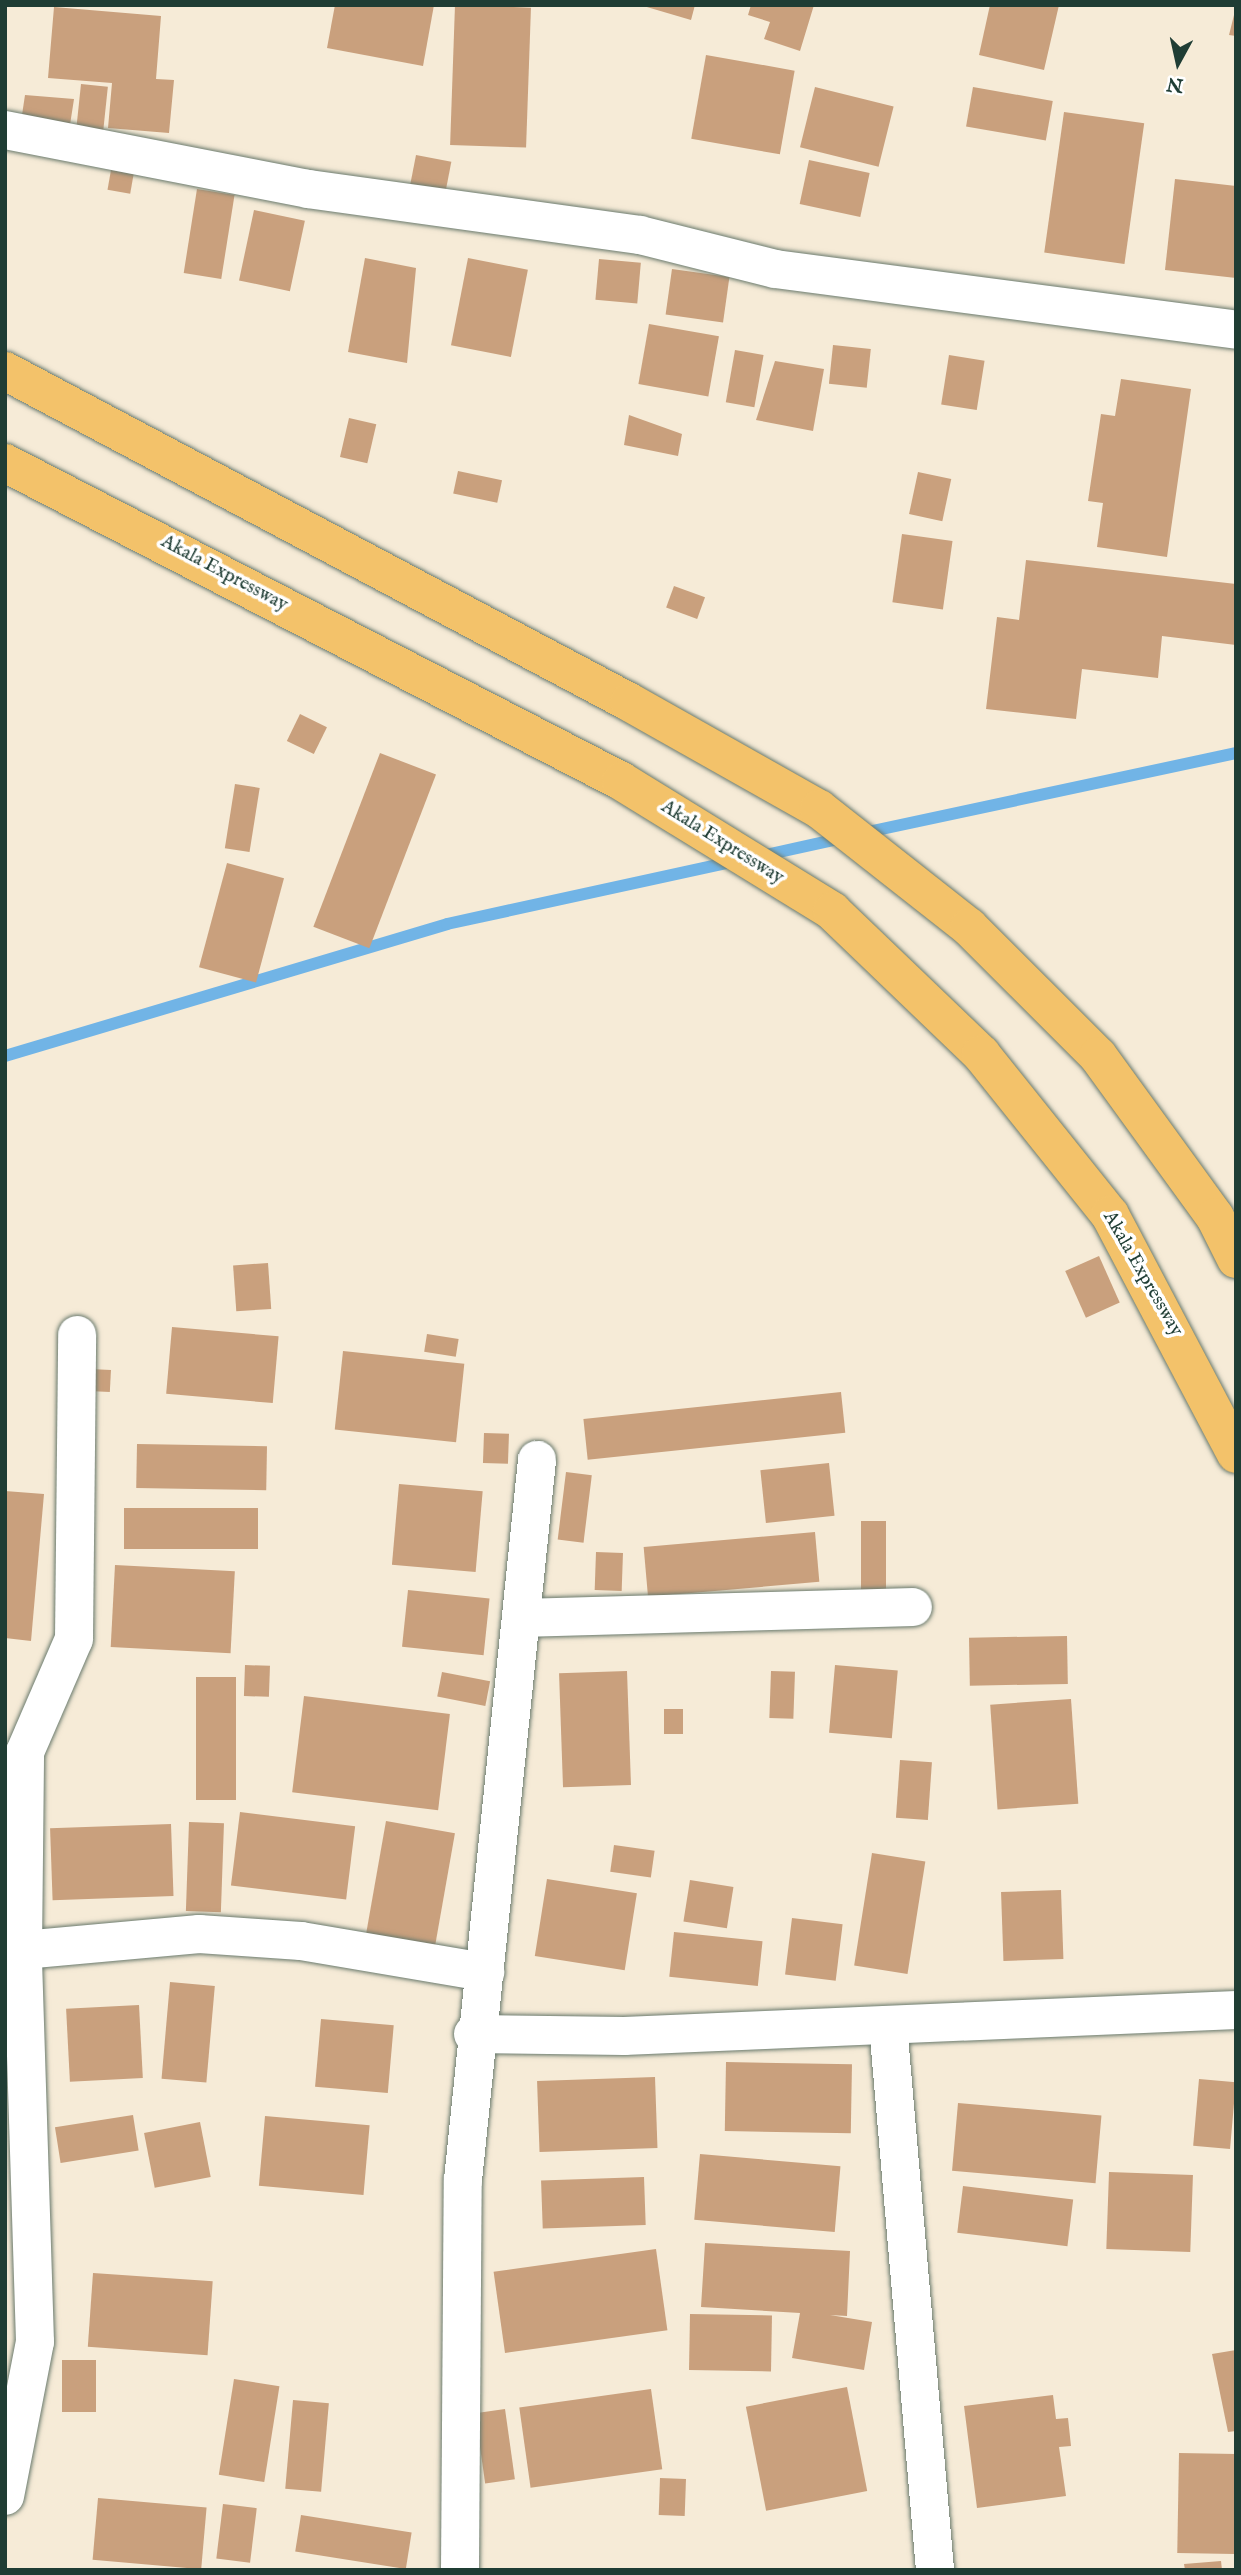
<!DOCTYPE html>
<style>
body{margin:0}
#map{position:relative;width:1241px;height:2575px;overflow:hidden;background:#f6ebd7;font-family:"IM FELL English",serif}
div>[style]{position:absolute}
.stream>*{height:12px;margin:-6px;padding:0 6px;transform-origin:6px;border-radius:6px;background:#71b4e6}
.building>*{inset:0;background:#c9a07d;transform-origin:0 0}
.roads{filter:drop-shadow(0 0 2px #6a7a6d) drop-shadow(0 0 2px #6a7a6d)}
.minor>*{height:38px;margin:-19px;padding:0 19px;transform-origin:19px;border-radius:19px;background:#fff}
.major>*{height:38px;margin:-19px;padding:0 19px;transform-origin:19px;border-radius:19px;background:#f3c26a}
span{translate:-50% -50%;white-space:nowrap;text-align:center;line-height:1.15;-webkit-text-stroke:7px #fff;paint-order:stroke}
.street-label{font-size:19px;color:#1f3d34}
.frame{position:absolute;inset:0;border:7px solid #1f3d34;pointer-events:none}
.north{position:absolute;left:1143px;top:28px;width:70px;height:70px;-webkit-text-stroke:5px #fff;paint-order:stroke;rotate:188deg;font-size:19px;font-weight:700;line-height:28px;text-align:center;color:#1f3d34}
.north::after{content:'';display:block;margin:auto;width:24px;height:32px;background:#1f3d34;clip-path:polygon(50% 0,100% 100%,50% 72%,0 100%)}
</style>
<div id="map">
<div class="stream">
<i style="left:863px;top:833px;width:381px;rotate:-12.1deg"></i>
<i style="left:761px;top:856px;width:83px;rotate:-12.5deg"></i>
<i style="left:5px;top:1056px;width:461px;rotate:-16.6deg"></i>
<i style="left:447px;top:924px;width:296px;rotate:-12.3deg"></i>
</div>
<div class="building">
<i style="clip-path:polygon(335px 5px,434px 5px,423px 66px,327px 48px)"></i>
<i style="left:455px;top:5px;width:76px;height:140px;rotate:2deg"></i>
<i style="clip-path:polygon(640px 5px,695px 5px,691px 20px)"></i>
<i style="clip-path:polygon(751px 5px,814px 5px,800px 51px,764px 39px,770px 22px,748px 15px)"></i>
<i style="clip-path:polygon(990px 5px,1059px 5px,1044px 70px,979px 55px)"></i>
<i style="clip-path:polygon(54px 7px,161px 16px,156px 79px,174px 80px,169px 133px,108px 128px,112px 83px,48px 78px)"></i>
<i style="clip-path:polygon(1236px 7px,1236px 36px,1229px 35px)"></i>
<i style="left:706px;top:55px;width:90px;height:85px;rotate:10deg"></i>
<i style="left:81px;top:84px;width:27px;height:44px;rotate:6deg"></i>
<i style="left:815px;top:87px;width:81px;height:62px;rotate:14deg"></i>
<i style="left:973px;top:87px;width:81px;height:40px;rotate:10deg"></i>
<i style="clip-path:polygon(25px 95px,74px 99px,69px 131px,22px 115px)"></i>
<i style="left:1064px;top:112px;width:81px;height:142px;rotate:8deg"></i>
<i style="left:416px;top:155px;width:36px;height:37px;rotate:11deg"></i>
<i style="left:809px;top:160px;width:62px;height:45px;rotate:12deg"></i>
<i style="left:111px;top:170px;width:23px;height:20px;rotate:10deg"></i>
<i style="clip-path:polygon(1175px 179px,1236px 186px,1236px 278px,1165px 270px)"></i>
<i style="left:197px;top:189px;width:38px;height:85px;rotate:9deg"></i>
<i style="left:254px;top:210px;width:52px;height:72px;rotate:12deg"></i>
<i style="clip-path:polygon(365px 258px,416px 268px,407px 363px,348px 352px)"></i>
<i style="left:468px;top:258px;width:61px;height:89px;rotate:11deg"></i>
<i style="left:599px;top:259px;width:42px;height:41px;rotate:5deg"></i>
<i style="left:672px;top:269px;width:58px;height:46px;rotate:8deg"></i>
<i style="left:649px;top:324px;width:71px;height:61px;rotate:10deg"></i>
<i style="left:833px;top:345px;width:38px;height:39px;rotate:6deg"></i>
<i style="left:735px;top:350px;width:29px;height:53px;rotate:10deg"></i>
<i style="left:949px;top:355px;width:36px;height:50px;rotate:9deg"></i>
<i style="clip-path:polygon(775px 361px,824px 369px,813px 431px,756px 420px)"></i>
<i style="clip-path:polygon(1121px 379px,1191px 389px,1167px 557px,1097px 547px,1103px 503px,1088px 501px,1101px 414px,1115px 416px)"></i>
<i style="clip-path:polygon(629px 415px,682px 434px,678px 456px,624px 445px)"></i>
<i style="left:349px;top:418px;width:28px;height:40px;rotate:13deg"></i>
<i style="left:458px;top:471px;width:45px;height:23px;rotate:12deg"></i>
<i style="left:918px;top:472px;width:34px;height:43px;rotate:12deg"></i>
<i style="left:902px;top:534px;width:51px;height:69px;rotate:8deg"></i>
<i style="clip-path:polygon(1026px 560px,1236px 584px,1236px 645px,1162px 636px,1158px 678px,1082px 669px,1076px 719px,986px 709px,997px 617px,1019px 620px)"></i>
<i style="left:674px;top:586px;width:33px;height:23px;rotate:20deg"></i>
<i style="left:300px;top:714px;width:30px;height:30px;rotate:26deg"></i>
<i style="left:380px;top:753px;width:60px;height:186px;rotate:21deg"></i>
<i style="left:235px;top:784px;width:25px;height:65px;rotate:9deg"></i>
<i style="left:227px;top:863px;width:59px;height:108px;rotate:15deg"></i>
<i style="left:1099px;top:1256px;width:51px;height:37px;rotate:66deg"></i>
<i style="left:268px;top:1263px;width:46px;height:35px;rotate:86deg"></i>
<i style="left:172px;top:1327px;width:107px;height:67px;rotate:5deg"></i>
<i style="left:427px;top:1334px;width:32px;height:18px;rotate:9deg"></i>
<i style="left:343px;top:1351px;width:122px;height:79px;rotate:6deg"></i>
<i style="left:90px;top:1369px;width:21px;height:22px;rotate:3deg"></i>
<i style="left:841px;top:1392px;width:41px;height:259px;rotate:84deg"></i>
<i style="left:484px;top:1433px;width:25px;height:30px;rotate:2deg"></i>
<i style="left:137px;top:1444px;width:130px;height:44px;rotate:1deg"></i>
<i style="left:829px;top:1463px;width:53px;height:69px;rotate:84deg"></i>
<i style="left:566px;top:1472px;width:26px;height:68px;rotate:7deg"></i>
<i style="left:399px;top:1484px;width:84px;height:81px;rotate:5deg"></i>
<i style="clip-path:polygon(5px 1491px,44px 1494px,31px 1641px,5px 1638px)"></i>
<i style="left:258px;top:1508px;width:41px;height:134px;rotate:90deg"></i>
<i style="left:861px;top:1521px;width:25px;height:70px"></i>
<i style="left:815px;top:1532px;width:50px;height:172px;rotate:85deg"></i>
<i style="left:596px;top:1552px;width:27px;height:38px;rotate:2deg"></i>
<i style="left:115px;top:1565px;width:120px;height:82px;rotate:3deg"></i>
<i style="left:408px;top:1590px;width:82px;height:57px;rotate:6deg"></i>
<i style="left:1067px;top:1636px;width:48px;height:98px;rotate:89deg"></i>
<i style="left:245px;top:1665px;width:25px;height:31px;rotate:2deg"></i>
<i style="left:835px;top:1665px;width:63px;height:68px;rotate:5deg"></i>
<i style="left:627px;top:1671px;width:114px;height:68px;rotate:88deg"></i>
<i style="left:771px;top:1671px;width:24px;height:47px;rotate:2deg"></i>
<i style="left:442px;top:1672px;width:49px;height:25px;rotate:11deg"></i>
<i style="left:236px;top:1677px;width:123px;height:40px;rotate:90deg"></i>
<i style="left:304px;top:1696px;width:147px;height:97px;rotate:7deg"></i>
<i style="left:1071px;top:1699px;width:105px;height:81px;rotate:86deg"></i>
<i style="left:664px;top:1709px;width:19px;height:25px"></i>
<i style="left:900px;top:1760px;width:32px;height:58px;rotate:4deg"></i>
<i style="left:240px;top:1812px;width:116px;height:74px;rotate:7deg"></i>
<i style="left:386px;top:1821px;width:70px;height:115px;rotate:10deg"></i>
<i style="left:189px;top:1822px;width:35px;height:89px;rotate:2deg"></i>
<i style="left:171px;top:1824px;width:72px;height:121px;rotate:88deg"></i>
<i style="left:614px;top:1845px;width:41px;height:27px;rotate:8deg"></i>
<i style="left:872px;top:1853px;width:54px;height:114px;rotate:9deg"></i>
<i style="left:547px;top:1879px;width:91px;height:78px;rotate:9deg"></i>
<i style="left:690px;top:1880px;width:44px;height:42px;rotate:9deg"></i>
<i style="left:1061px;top:1890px;width:69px;height:60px;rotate:88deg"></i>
<i style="left:792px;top:1918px;width:51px;height:57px;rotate:7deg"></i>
<i style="left:674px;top:1932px;width:89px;height:45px;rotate:6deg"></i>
<i style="left:170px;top:1982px;width:45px;height:97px;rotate:5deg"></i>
<i style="left:139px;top:2005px;width:73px;height:73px;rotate:87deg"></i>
<i style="left:321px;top:2019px;width:73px;height:68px;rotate:5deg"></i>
<i style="left:726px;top:2062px;width:126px;height:69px;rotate:1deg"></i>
<i style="left:655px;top:2077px;width:71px;height:118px;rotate:88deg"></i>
<i style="left:1199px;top:2079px;width:37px;height:67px;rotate:5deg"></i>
<i style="left:958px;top:2103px;width:144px;height:68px;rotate:5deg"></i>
<i style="left:133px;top:2115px;width:36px;height:79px;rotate:81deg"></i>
<i style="left:265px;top:2116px;width:105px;height:70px;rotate:5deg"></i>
<i style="left:200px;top:2122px;width:56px;height:57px;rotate:79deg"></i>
<i style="left:700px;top:2154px;width:141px;height:66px;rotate:5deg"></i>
<i style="left:1109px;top:2172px;width:84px;height:77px;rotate:2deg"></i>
<i style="left:644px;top:2177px;width:48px;height:103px;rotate:88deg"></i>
<i style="left:963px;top:2186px;width:111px;height:47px;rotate:7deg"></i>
<i style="clip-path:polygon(705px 2243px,850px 2251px,847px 2316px,830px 2315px,872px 2322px,864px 2370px,792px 2358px,800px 2313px,701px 2307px)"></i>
<i style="left:656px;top:2249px;width:82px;height:164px;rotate:82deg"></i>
<i style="left:93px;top:2273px;width:120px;height:74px;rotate:4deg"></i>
<i style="left:690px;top:2314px;width:82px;height:56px;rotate:1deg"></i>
<i style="clip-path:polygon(1236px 2350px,1236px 2431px,1228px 2432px,1212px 2354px)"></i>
<i style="left:62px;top:2360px;width:34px;height:52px"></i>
<i style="left:234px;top:2379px;width:46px;height:97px;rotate:9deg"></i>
<i style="left:847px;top:2387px;width:106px;height:103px;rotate:79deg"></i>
<i style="left:651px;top:2389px;width:81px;height:133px;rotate:82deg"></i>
<i style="clip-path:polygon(1053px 2395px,1056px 2419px,1068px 2418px,1071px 2446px,1059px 2447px,1066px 2496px,977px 2508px,964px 2406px)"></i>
<i style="left:293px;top:2400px;width:36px;height:89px;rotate:5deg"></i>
<i style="left:505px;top:2409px;width:71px;height:30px;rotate:82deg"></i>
<i style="left:1179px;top:2453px;width:57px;height:100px;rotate:1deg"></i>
<i style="left:660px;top:2478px;width:26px;height:37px;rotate:2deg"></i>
<i style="left:98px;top:2498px;width:109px;height:62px;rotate:5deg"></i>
<i style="left:223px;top:2504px;width:34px;height:55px;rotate:7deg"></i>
<i style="left:301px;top:2515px;width:112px;height:37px;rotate:9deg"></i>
<i style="clip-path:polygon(1221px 2561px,1222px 2570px,1185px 2570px,1184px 2564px)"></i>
</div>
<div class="roads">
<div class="minor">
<i style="left:5px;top:130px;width:309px;rotate:11deg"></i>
<i style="left:308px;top:189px;width:335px;rotate:7.9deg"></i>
<i style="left:640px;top:235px;width:139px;rotate:14.1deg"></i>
<i style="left:775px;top:269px;width:465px;rotate:7.5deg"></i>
<i style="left:522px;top:1618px;width:391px;rotate:-1.6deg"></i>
<i style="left:23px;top:1950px;width:177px;rotate:-5.2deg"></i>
<i style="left:199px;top:1934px;width:102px;rotate:3.9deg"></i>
<i style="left:301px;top:1941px;width:187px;rotate:9.6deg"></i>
<i style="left:888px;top:2025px;width:547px;rotate:85.07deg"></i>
<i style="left:473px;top:2034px;width:151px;rotate:0.8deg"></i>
<i style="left:624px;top:2036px;width:613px;rotate:-2.43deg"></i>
<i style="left:5px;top:2496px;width:157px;rotate:-79deg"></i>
<i style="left:35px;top:2342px;width:392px;rotate:-91.8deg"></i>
<i style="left:23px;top:1950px;width:198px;rotate:-89.4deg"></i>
<i style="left:25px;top:1752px;width:123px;rotate:-66.6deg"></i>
<i style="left:74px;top:1639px;width:304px;rotate:-89.4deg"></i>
<i style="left:460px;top:2570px;width:390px;rotate:-89.6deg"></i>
<i style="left:463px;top:2180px;width:724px;rotate:-84.13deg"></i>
</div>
<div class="major">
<i style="left:5px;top:371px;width:706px;rotate:27.94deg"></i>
<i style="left:629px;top:702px;width:218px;rotate:29.4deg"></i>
<i style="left:819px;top:809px;width:191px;rotate:38.2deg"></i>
<i style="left:969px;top:927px;width:182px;rotate:45deg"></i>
<i style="left:1098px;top:1056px;width:199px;rotate:54deg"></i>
<i style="left:1215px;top:1217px;width:47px;rotate:63.4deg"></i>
<i style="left:5px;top:463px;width:693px;rotate:27.3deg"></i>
<i style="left:621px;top:781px;width:248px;rotate:31.6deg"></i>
<i style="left:832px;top:911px;width:207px;rotate:43.8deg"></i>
<i style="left:981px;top:1054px;width:206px;rotate:51.3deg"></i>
<i style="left:1110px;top:1215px;width:270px;rotate:62.2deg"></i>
</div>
</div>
<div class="street-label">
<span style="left:224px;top:574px;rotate:28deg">Akala Expressway</span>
<span style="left:722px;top:843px;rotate:32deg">Akala Expressway</span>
<span style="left:1142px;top:1274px;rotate:60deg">Akala Expressway</span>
</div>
<div class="frame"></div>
<div class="north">N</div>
</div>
